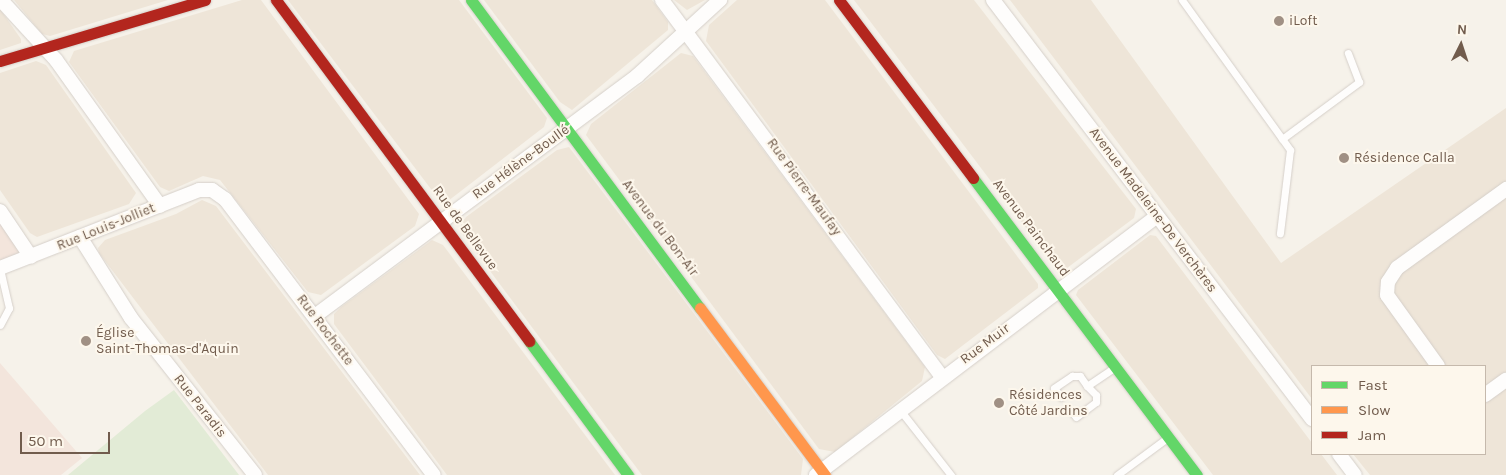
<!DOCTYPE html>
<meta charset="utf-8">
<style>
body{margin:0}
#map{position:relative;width:1506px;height:475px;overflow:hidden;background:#f6f2ea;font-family:Karla,sans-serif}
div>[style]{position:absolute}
.residential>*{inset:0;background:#eee5d8}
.commercial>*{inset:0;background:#f3e5dc}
.green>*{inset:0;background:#e2ebd6}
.roads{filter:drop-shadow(0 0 1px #d5cfc9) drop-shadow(0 0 1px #d5cfc9)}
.lane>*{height:7px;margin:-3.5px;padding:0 3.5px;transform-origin:3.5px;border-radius:3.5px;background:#fefdfc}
.street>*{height:14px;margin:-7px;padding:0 7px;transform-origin:7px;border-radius:7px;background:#fefdfc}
.fast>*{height:11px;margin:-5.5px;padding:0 5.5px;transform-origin:5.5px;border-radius:5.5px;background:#63d668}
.slow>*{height:11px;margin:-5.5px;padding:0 5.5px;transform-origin:5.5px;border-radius:5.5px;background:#ff974d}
.jam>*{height:11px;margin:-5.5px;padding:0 5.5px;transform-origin:5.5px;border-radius:5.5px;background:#b3261e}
.dots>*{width:14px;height:14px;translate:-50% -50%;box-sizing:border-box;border:2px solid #fdf7ec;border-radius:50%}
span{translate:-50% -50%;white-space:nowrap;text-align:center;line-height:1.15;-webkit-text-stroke:4px #fdf7ec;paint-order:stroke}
.poi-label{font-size:14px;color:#715c4d}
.left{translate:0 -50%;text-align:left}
.street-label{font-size:14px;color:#715c4d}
.legend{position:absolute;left:1311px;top:365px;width:175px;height:90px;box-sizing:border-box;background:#fdf7ec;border:1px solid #c5b9ac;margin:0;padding:6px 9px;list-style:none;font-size:15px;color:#715c4d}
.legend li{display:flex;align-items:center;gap:10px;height:25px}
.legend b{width:25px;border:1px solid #c5b9ac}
.north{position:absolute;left:1436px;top:20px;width:50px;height:50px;-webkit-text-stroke:4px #fdf7ec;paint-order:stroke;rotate:4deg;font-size:14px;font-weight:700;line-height:20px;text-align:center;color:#715c4d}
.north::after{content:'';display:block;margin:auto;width:18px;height:22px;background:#715c4d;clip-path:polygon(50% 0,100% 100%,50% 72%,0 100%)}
.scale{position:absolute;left:20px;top:432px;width:90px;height:22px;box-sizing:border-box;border:2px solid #715c4d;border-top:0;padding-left:6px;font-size:15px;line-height:18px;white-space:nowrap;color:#715c4d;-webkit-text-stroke:4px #fdf7ec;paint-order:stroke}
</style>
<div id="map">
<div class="residential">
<i style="clip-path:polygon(14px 0,168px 0,50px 36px,42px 34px)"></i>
<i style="clip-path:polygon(242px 0,261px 0,419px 214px,415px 226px,321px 295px,308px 292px,220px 180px,203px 176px,169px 191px,160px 187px,69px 62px,74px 51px)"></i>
<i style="clip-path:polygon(288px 0,459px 0,547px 118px,544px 127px,448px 201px,440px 201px)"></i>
<i style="clip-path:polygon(484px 0,652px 0,668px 22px,668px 30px,572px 110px,560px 102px)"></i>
<i style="clip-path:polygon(674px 0,705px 0,687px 10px)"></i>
<i style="clip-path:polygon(737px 0,825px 0,1038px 284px,1038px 288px,945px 359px,937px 355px,706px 41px,709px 25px)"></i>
<i style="clip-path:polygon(854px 0,974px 0,1136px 209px,1134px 218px,1063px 271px,1058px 270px)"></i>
<i style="clip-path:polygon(1010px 0,1091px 0,1281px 263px,1506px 108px,1506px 475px,1370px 475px,1353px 454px,1485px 454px,1485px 366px,1312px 366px,1312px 399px)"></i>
<i style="clip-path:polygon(0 9px,21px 39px,21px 43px,0 50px)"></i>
<i style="clip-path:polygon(681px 53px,693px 56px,925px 367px,922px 381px,835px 452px,819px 449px,586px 135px,591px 124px)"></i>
<i style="clip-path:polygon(36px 61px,46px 65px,136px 193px,129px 204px,37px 237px,30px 233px,0 190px,0 73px)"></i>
<i style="clip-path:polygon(569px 147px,803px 459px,801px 475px,642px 475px,461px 232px,461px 224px,466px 217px,557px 150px)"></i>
<i style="clip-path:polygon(202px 200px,216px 206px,420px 475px,268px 475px,99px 253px,98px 248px,105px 240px,176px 214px)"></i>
<i style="clip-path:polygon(1150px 235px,1156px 236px,1312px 443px,1312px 454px,1321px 454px,1337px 475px,1213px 475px,1076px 295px,1078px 290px)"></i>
<i style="clip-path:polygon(432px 240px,443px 245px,615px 475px,447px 475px,334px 324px,334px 314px,341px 307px)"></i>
</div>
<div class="commercial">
<i style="clip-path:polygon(0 211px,31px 257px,0 268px)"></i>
<i style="clip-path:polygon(0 363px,82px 458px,61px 475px,0 475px)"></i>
</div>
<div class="green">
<i style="clip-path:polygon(174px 390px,239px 475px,68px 475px,145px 411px)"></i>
</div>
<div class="roads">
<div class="lane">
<i style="left:1182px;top:0;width:185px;rotate:54.2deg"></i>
<i style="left:1290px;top:150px;width:84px;rotate:96.9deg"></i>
<i style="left:1282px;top:139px;width:96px;rotate:-36.5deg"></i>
<i style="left:1359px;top:82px;width:31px;rotate:-111deg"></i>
<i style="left:0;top:269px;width:40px;rotate:77deg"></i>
<i style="left:9px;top:308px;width:19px;rotate:118deg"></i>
<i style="left:1061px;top:397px;width:11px;rotate:-128deg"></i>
<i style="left:1054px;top:388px;width:22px;rotate:-34deg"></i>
<i style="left:1072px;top:376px;width:8px"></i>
<i style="left:1080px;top:376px;width:12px;rotate:55deg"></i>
<i style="left:1087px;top:386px;width:34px;rotate:-34deg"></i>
<i style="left:900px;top:410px;width:83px;rotate:51.9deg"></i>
<i style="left:1072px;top:412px;width:6px;rotate:51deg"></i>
<i style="left:1076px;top:417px;width:25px;rotate:-37deg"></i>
<i style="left:1096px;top:402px;width:7px;rotate:-90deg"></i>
<i style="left:1096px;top:395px;width:13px;rotate:-135deg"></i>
<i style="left:1117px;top:475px;width:62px;rotate:-36.5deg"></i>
</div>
<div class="street">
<i style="left:1px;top:0;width:81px;rotate:47.5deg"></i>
<i style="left:56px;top:60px;width:179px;rotate:54.5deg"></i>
<i style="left:662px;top:0;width:470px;rotate:53.4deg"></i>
<i style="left:993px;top:0;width:527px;rotate:52.72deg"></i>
<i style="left:0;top:211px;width:55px;rotate:56deg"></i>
<i style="left:80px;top:237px;width:96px;rotate:57.8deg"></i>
<i style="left:131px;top:318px;width:200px;rotate:51.7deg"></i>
<i style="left:0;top:268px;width:214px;rotate:-21.4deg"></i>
<i style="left:199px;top:190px;width:13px"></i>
<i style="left:212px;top:190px;width:16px;rotate:35deg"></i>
<i style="left:225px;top:199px;width:346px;rotate:52.9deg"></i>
<i style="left:315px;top:316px;width:402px;rotate:-36.7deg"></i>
<i style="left:637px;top:76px;width:113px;rotate:-42.5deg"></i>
<i style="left:1438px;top:366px;width:87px;rotate:-125.7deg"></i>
<i style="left:1387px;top:295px;width:13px;rotate:-86deg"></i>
<i style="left:1388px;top:282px;width:17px;rotate:-57deg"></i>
<i style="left:1397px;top:268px;width:135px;rotate:-35.9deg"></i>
<i style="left:1485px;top:395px;width:26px;rotate:-36deg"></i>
<i style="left:1339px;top:454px;width:26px;rotate:53deg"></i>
<i style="left:816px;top:475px;width:428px;rotate:-37.2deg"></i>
</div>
<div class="fast">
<i style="left:471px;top:0;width:384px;rotate:53.4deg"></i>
<i style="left:973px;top:178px;width:372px;rotate:53deg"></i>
<i style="left:529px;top:341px;width:167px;rotate:53.5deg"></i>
</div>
<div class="slow">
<i style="left:700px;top:308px;width:209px;rotate:53.2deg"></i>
</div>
<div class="jam">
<i style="left:276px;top:0;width:425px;rotate:53.4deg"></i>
<i style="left:839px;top:0;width:223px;rotate:53deg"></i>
<i style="left:0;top:61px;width:214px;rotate:-16.6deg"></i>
</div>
</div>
<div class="dots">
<i style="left:1279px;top:21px;background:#a09084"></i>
<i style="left:1344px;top:158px;background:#a09084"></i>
<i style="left:86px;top:341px;background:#a09084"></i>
<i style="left:999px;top:403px;background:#a09084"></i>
</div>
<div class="poi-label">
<span class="left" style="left:1289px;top:21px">iLoft</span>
<span class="left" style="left:1354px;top:158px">Résidence Calla</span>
<span class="left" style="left:96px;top:341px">Église<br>Saint-Thomas-d'Aquin</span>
<span class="left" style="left:1009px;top:403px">Résidences<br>Côté Jardins</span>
</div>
<div class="street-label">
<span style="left:521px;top:162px;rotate:-36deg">Rue Hélène-Boullé</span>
<span style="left:804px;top:187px;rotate:54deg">Rue Pierre-Maufay</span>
<span style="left:1153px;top:210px;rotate:53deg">Avenue Madeleine-De Verchères</span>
<span style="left:106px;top:227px;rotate:-22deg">Rue Louis-Jolliet</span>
<span style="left:465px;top:228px;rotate:54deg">Rue de Bellevue</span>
<span style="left:660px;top:228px;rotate:53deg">Avenue du Bon-Air</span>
<span style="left:1031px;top:228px;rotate:53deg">Avenue Painchaud</span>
<span style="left:325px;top:330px;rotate:53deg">Rue Rochette</span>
<span style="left:985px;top:344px;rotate:-37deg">Rue Muir</span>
<span style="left:200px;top:406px;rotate:52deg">Rue Paradis</span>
</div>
<ul class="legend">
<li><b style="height:6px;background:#63d668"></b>Fast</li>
<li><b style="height:6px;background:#ff974d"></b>Slow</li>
<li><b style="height:6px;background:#b3261e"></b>Jam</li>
</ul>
<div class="north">N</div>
<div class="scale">50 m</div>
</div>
